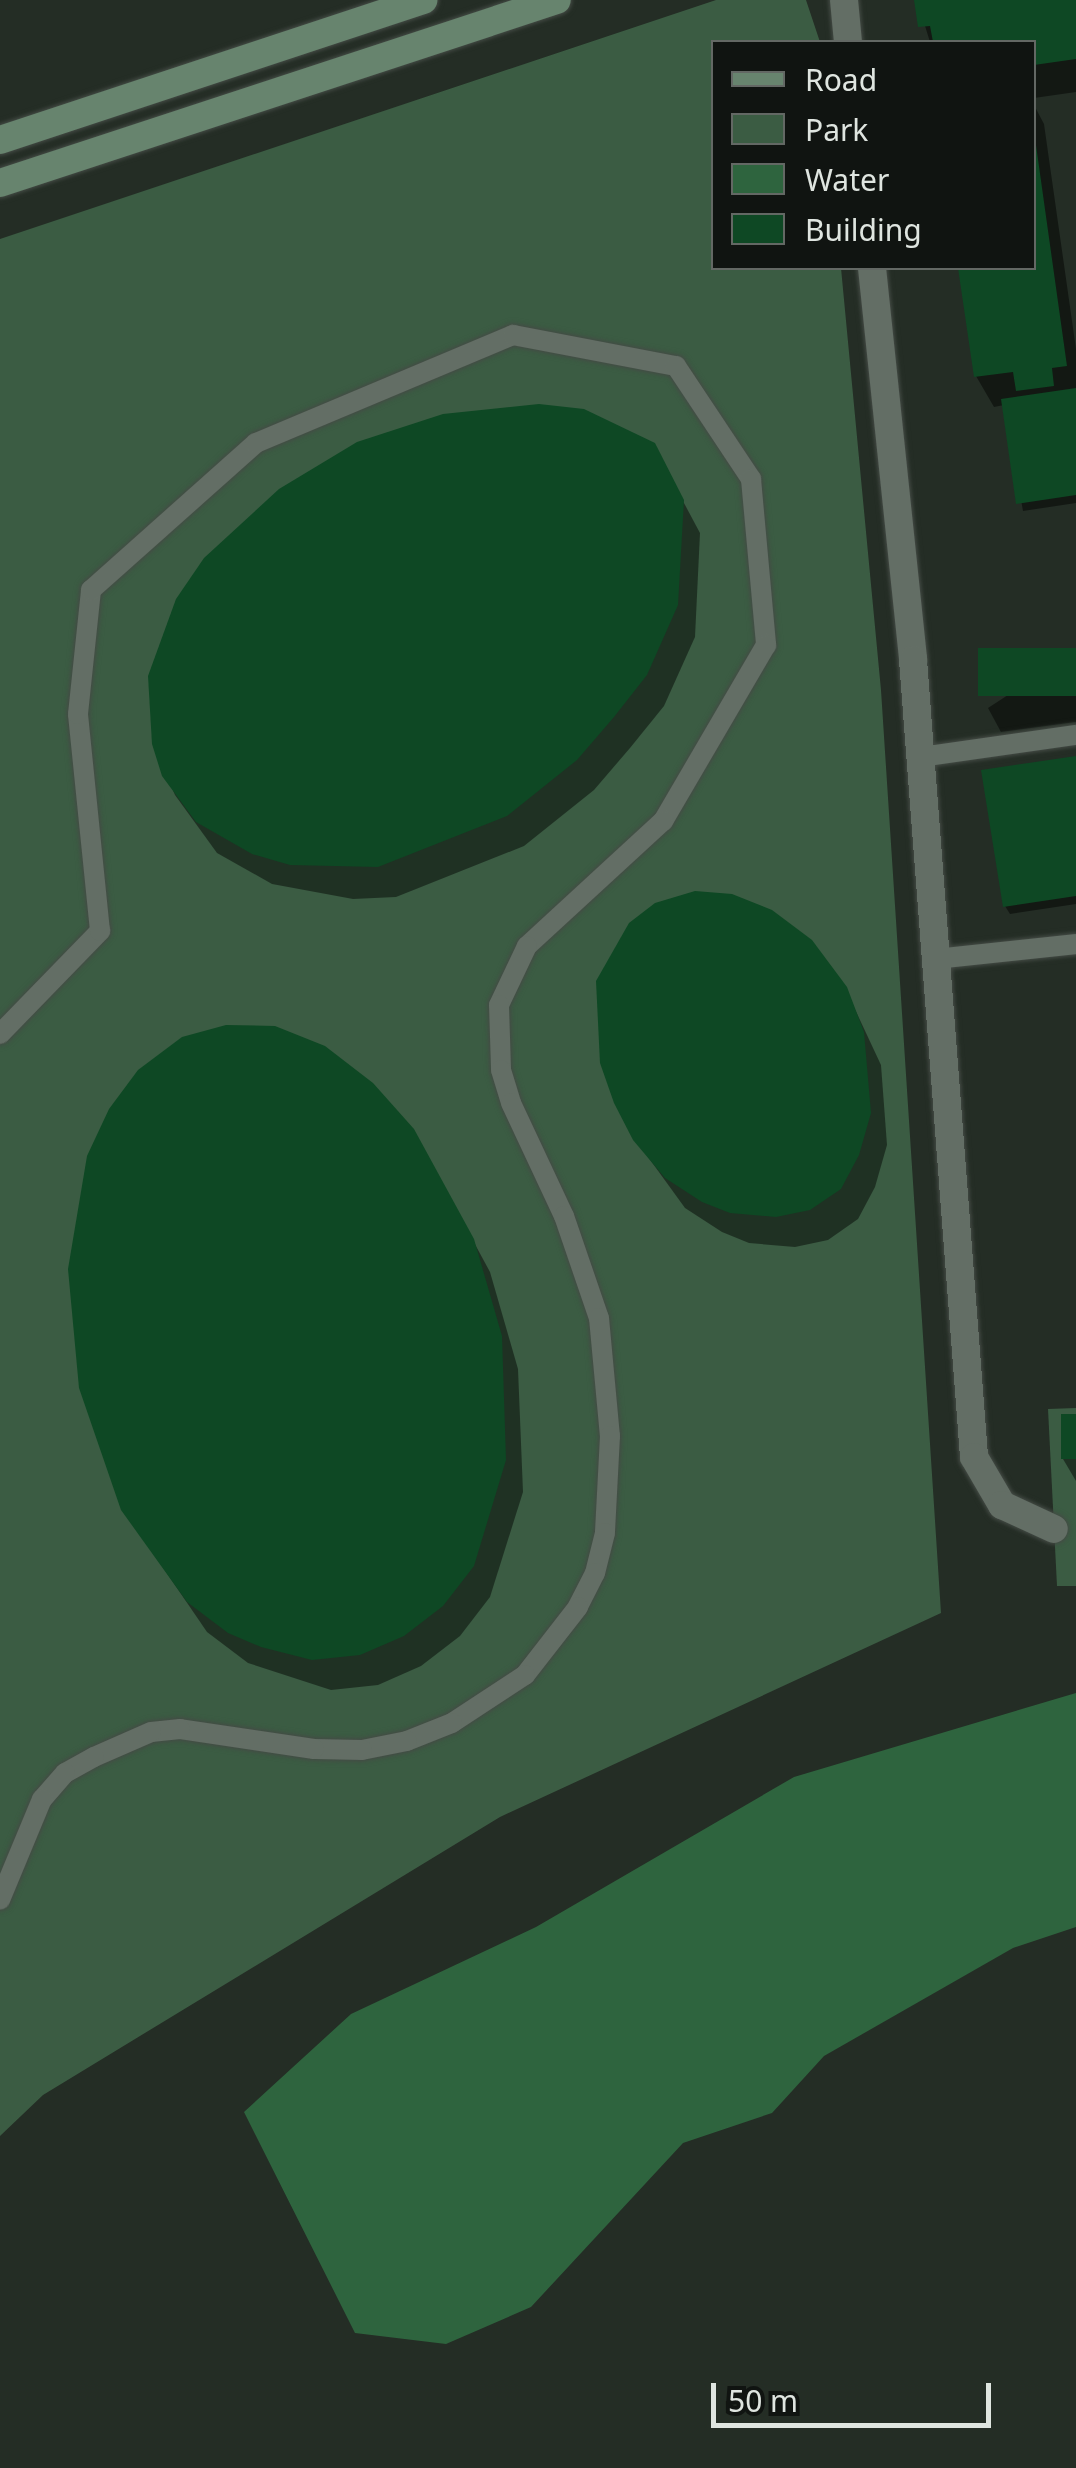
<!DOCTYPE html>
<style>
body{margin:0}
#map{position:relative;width:1076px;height:2468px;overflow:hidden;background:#242d25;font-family:"Noto Sans",sans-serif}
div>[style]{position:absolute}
.green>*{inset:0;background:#3b5c43}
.water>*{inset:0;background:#2e643e}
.shadow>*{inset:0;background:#0007}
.building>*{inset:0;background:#0e4824;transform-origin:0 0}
.roads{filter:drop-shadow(0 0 2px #444b45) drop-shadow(0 0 2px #444b45)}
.service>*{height:20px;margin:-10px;padding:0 10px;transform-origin:10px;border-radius:10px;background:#636e65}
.tertiary>*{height:28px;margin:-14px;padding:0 14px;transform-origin:14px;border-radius:14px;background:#636e65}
.secondary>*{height:28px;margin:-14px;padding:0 14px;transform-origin:14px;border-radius:14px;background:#67846e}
span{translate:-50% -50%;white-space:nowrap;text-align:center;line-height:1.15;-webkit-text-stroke:8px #101411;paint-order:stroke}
.legend{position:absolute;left:711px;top:40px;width:325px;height:230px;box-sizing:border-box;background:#101411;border:2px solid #636864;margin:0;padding:12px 18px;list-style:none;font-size:30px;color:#dfe5e0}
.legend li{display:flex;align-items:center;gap:20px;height:50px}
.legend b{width:50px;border:2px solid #636864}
.scale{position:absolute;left:711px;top:2383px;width:280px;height:45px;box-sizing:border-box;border:5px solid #dfe5e0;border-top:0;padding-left:12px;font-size:30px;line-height:35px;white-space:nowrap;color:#dfe5e0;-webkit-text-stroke:8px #101411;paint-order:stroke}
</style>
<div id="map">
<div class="green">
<i style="clip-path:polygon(716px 0,806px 0,820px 42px,714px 42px,714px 268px,841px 268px,881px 690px,941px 1613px,500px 1817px,43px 2095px,0 2136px,0 239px)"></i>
<i style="clip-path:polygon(1076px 1408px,1076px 1586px,1057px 1586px,1048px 1409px)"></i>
</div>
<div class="water">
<i style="clip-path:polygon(1076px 1693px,1076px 1927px,1013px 1948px,824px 2056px,772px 2113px,683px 2143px,531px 2307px,446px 2344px,355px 2333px,244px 2112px,351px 2014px,536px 1927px,794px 1777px)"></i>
</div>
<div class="shadow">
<i style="clip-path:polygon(917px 0,1076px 0,1076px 92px,1034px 98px,1034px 42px,930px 42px)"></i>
<i style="clip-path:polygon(1034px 105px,1044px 124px,1076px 349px,1076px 503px,1023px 511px,1004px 405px,994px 407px,976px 376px,961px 268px,1034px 268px)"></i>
<i style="clip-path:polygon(584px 411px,653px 445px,700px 533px,695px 637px,664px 706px,630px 748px,594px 790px,524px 846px,396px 897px,353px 899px,272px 884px,217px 853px,175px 795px,154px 744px)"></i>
<i style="clip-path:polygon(1076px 651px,1076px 722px,1001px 732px,988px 708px)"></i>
<i style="clip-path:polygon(1076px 758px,1076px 904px,1010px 914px,1005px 906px)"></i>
<i style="clip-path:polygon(845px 988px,881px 1065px,887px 1145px,875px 1187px,858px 1219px,828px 1240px,795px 1247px,749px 1243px,722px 1232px,685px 1208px,635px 1139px)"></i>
<i style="clip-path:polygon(431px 1163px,490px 1272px,518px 1369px,523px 1492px,490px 1597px,460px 1636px,421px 1666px,378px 1685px,331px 1690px,248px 1663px,207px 1632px,123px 1509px)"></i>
<i style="clip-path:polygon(1076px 1416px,1076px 1481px,1063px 1459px)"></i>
</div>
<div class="building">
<i style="clip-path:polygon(914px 0,1076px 0,1076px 59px,1034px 65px,1034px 42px,933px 42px,930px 26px,918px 27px)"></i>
<i style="clip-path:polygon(1036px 145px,1067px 366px,1052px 368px,1054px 386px,1016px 391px,1013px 372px,974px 377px,958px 268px,1034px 268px)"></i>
<i style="clip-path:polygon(1076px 388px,1076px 495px,1016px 504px,1001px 399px)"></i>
<i style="clip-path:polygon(539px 404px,584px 409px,655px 443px,684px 500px,678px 605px,647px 675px,614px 717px,577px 760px,507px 816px,378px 867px,290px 865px,252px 854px,196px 822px,162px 776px,152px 744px,148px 676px,176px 599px,204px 558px,279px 489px,357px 442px,443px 414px)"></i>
<i style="left:1076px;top:648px;width:48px;height:98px;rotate:90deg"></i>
<i style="clip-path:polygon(1076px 756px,1076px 896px,1003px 907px,981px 770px)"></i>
<i style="clip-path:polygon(695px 891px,732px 894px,772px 910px,812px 940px,847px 987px,864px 1032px,871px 1113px,859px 1155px,841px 1189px,810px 1210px,776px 1217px,730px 1213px,702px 1202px,665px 1178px,633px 1140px,614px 1103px,600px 1063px,596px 981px,629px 923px,655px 903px)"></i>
<i style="clip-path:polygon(226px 1025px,275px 1026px,325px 1046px,373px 1083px,414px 1129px,474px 1239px,502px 1336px,506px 1460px,474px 1566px,443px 1606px,404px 1636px,360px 1655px,312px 1660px,261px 1647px,228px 1633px,187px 1602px,121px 1510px,79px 1388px,68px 1269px,87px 1156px,109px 1109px,138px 1070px,182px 1037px)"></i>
<i style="left:1061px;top:1414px;width:15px;height:45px"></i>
</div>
<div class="roads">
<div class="service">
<i style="left:921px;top:757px;width:157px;rotate:-8.1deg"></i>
<i style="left:936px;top:959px;width:141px;rotate:-6.1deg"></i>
<i style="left:0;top:1034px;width:144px;rotate:-45.8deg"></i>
<i style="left:100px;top:931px;width:218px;rotate:-95.8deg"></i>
<i style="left:78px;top:714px;width:125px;rotate:-84deg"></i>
<i style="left:91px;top:590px;width:221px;rotate:-41.7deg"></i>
<i style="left:256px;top:443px;width:279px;rotate:-22.8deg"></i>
<i style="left:513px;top:335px;width:166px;rotate:10.8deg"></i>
<i style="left:676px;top:366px;width:136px;rotate:56.4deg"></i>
<i style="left:751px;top:479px;width:167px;rotate:84.8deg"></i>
<i style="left:766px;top:645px;width:204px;rotate:120.3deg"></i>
<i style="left:663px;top:821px;width:185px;rotate:137.4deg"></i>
<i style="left:527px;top:946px;width:65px;rotate:115.4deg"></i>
<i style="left:499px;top:1005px;width:65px;rotate:88.2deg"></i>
<i style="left:501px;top:1070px;width:34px;rotate:73deg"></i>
<i style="left:511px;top:1103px;width:125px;rotate:64.9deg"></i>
<i style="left:564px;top:1216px;width:108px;rotate:71.1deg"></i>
<i style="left:599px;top:1318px;width:119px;rotate:84.7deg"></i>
<i style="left:610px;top:1436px;width:97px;rotate:93deg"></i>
<i style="left:605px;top:1533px;width:41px;rotate:104deg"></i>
<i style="left:595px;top:1573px;width:38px;rotate:117deg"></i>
<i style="left:578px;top:1607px;width:86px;rotate:127.9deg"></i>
<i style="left:525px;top:1675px;width:87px;rotate:146.7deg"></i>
<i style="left:452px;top:1723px;width:48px;rotate:158.2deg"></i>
<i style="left:407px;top:1741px;width:46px;rotate:168.7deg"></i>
<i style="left:362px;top:1750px;width:48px;rotate:-178.8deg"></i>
<i style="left:314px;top:1749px;width:135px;rotate:-171.5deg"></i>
<i style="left:180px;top:1729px;width:29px;rotate:174deg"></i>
<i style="left:151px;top:1732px;width:62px;rotate:156.3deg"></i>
<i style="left:94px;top:1757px;width:33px;rotate:151deg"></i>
<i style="left:65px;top:1773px;width:35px;rotate:131deg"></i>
<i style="left:42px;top:1799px;width:109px;rotate:112.6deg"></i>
</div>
<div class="tertiary">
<i style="left:844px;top:0;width:42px;rotate:84.6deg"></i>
<i style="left:872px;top:268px;width:394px;rotate:84deg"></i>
<i style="left:913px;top:660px;width:799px;rotate:85.62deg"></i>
<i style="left:974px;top:1457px;width:56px;rotate:59.7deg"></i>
<i style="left:1002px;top:1505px;width:57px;rotate:24.8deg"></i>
</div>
<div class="secondary">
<i style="left:0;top:140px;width:446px;rotate:-18.3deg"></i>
<i style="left:0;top:183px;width:586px;rotate:-18.19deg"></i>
</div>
</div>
<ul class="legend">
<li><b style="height:12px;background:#67846e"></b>Road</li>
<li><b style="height:28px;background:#3b5c43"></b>Park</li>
<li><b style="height:28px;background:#2e643e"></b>Water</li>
<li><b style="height:28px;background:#0e4824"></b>Building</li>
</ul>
<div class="scale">50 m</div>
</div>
